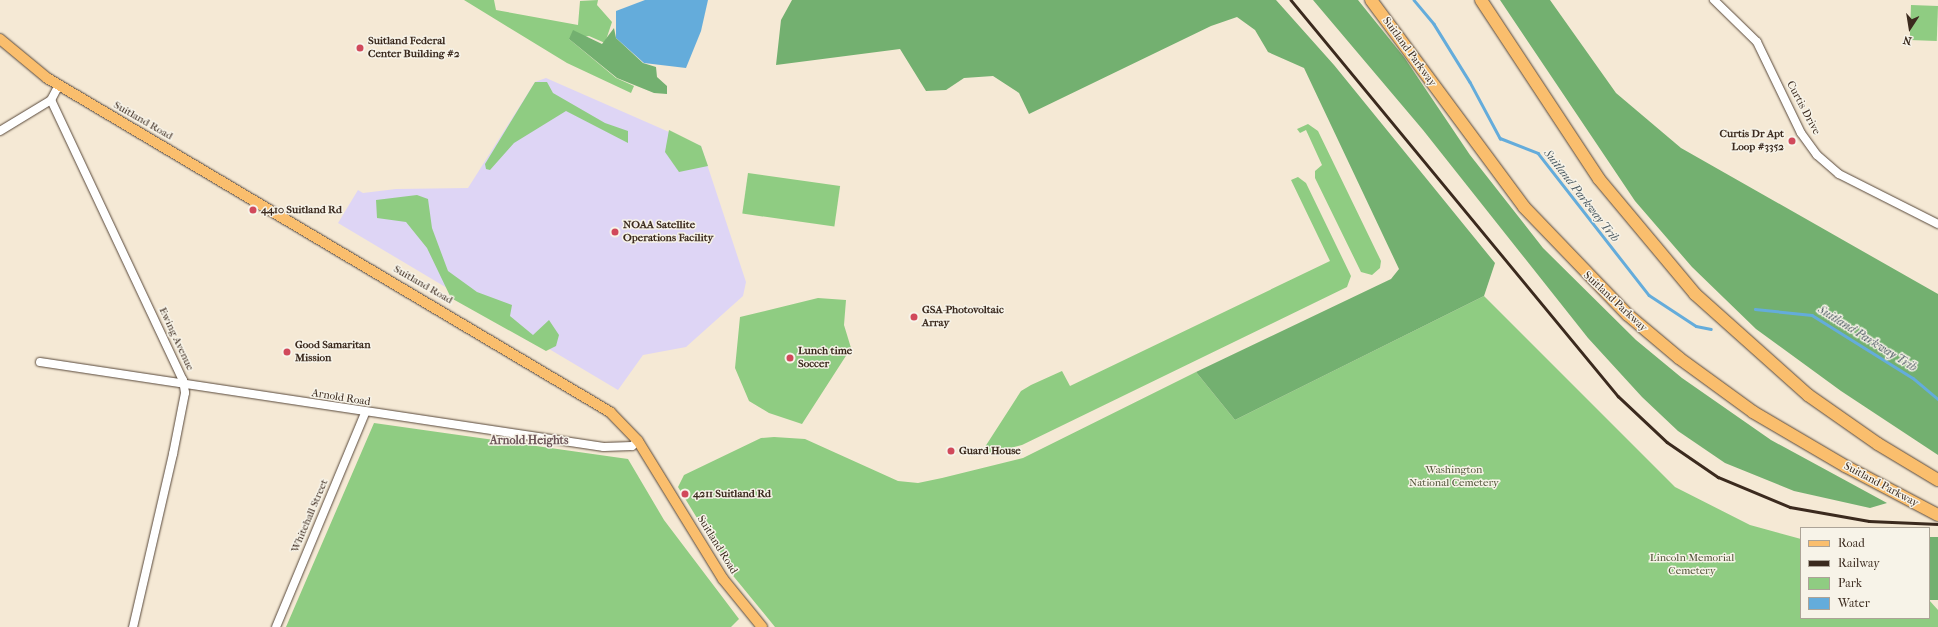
<!DOCTYPE html>
<style>
body{margin:0}
#map{position:relative;width:1938px;height:627px;overflow:hidden;background:#f5e9d5;font-family:"IM FELL French Canon",serif}
div>[style]{position:absolute}
.built>*{inset:0;background:#ded5f5}
.green>*{inset:0;background:#8fcc82;transform-origin:0 0}
.forest>*{inset:0;background:#73b070;transform-origin:0 0}
.water>*{inset:0;background:#64acdb}
.stream>*{height:2.5px;margin:-1.25px;padding:0 1.25px;transform-origin:1.25px;border-radius:1.25px;background:#64acdb}
.roads{filter:drop-shadow(0 0 1px #574739) drop-shadow(0 0 1px #574739)}
.minor>*{height:8px;margin:-4px;padding:0 4px;transform-origin:4px;border-radius:4px;background:#fff}
.major>*{height:10px;margin:-5px;padding:0 5px;transform-origin:5px;border-radius:5px;background:#fabe6d}
.highway>*{height:12px;margin:-6px;padding:0 6px;transform-origin:6px;border-radius:6px;background:#fabe6d}
.rail>*{height:2.5px;margin:-1.25px;padding:0 1.25px;transform-origin:1.25px;border-radius:1.25px;background:#3b2a1e}
.dots>*{width:11px;height:11px;translate:-50% -50%;box-sizing:border-box;border:2px solid #f7f3e8;border-radius:50%}
span{translate:-50% -50%;white-space:nowrap;text-align:center;line-height:1.15;-webkit-text-stroke:3px #f7f3e8;paint-order:stroke}
.poi-label{font-size:11px;color:#3b2a1e;font-weight:700}
.left{translate:0 -50%;text-align:left}
.right{translate:-100% -50%;text-align:right}
.street-label{font-size:11px;color:#3b2a1e}
.park-label{font-size:11px;color:#505237}
.water-label{font-size:12px;color:#495860;font-style:italic}
.neighbourhood-label{font-size:12px;color:#6d5559;font-weight:700}
.legend{position:absolute;left:1800px;top:527px;width:130px;height:92px;box-sizing:border-box;background:#f7f3e8;border:1px solid #aca397;margin:0;padding:5px 7px;list-style:none;font-size:12px;color:#3b2a1e}
.legend li{display:flex;align-items:center;gap:8px;height:20px}
.legend b{width:20px;border:1px solid #aca397}
.north{position:absolute;left:1890px;top:8px;width:40px;height:40px;-webkit-text-stroke:3px #f7f3e8;paint-order:stroke;rotate:192deg;font-size:11px;font-weight:700;line-height:16px;text-align:center;color:#3b2a1e}
.north::after{content:'';display:block;margin:auto;width:14px;height:18px;background:#3b2a1e;clip-path:polygon(50% 0,100% 100%,50% 72%,0 100%)}
</style>
<div id="map">
<div class="built">
<i style="clip-path:polygon(546px 78px,701px 146px,746px 282px,743px 296px,686px 347px,643px 355px,618px 390px,338px 223px,358px 190px,363px 193px,396px 189px,468px 188px,535px 82px)"></i>
</div>
<div class="green">
<i style="clip-path:polygon(464px 0,494px 0,496px 10px,578px 25px,580px 1px,598px 0,597px 5px,612px 22px,605px 43px,589px 36px,569px 39px,616px 78px,634px 86px,631px 93px,567px 63px)"></i>
<i style="left:1911px;top:5px;width:27px;height:35px;rotate:2deg"></i>
<i style="clip-path:polygon(535px 82px,547px 82px,553px 93px,605px 123px,628px 131px,628px 143px,566px 111px,514px 143px,490px 170px,486px 169px,485px 164px)"></i>
<i style="clip-path:polygon(1308px 124px,1318px 131px,1381px 261px,1380px 268px,1372px 275px,1361px 272px,1315px 178px,1315px 171px,1322px 165px,1306px 130px,1300px 133px,1297px 129px)"></i>
<i style="clip-path:polygon(669px 130px,701px 146px,708px 166px,679px 172px,665px 152px)"></i>
<i style="left:748px;top:173px;width:93px;height:41px;rotate:8deg"></i>
<i style="clip-path:polygon(1298px 177px,1306px 183px,1351px 276px,1347px 287px,1022px 445px,985px 455px,983px 450px,1021px 391px,1031px 385px,1062px 371px,1070px 386px,1330px 261px,1291px 180px)"></i>
<i style="clip-path:polygon(417px 195px,428px 199px,432px 228px,448px 271px,477px 292px,512px 305px,510px 316px,533px 335px,549px 320px,559px 335px,556px 346px,546px 351px,451px 298px,427px 248px,406px 222px,377px 218px,376px 200px)"></i>
<i style="clip-path:polygon(1484px 296px,1675px 487px,1750px 525px,1801px 539px,1801px 618px,1929px 618px,1929px 600px,1938px 610px,1938px 627px,775px 627px,730px 572px,678px 487px,684px 475px,761px 438px,774px 437px,805px 439px,898px 481px,918px 483px,942px 478px,1023px 458px,1196px 372px,1235px 420px)"></i>
<i style="clip-path:polygon(818px 298px,846px 300px,844px 325px,851px 348px,802px 424px,769px 413px,749px 401px,735px 368px,740px 317px)"></i>
<i style="clip-path:polygon(374px 423px,628px 459px,664px 520px,739px 619px,731px 627px,286px 627px)"></i>
</div>
<div class="forest">
<i style="clip-path:polygon(792px 0,1276px 0,1334px 65px,1495px 263px,1484px 296px,1235px 420px,1196px 372px,1391px 279px,1399px 269px,1304px 68px,1268px 52px,1255px 30px,1237px 17px,1211px 26px,1029px 114px,1019px 93px,993px 76px,964px 78px,946px 90px,926px 91px,900px 49px,776px 65px,781px 20px)"></i>
<i style="clip-path:polygon(1313px 0,1358px 0,1404px 57px,1470px 155px,1543px 248px,1636px 340px,1682px 378px,1771px 440px,1887px 503px,1870px 508px,1794px 491px,1725px 463px,1678px 431px,1642px 397px,1588px 338px,1423px 130px)"></i>
<i style="clip-path:polygon(1500px 0,1550px 0,1616px 93px,1681px 148px,1938px 294px,1938px 455px,1841px 391px,1756px 329px,1692px 267px,1635px 201px)"></i>
<i style="clip-path:polygon(614px 28px,616px 38px,643px 63px,656px 67px,657px 77px,667px 86px,667px 94px,654px 93px,617px 78px,569px 39px,573px 30px,602px 44px)"></i>
<i style="left:1929px;top:537px;width:9px;height:63px"></i>
</div>
<div class="water">
<i style="clip-path:polygon(645px 0,708px 0,701px 31px,686px 68px,644px 63px,616px 38px,616px 11px)"></i>
</div>
<div class="stream">
<i style="left:1414px;top:0;width:31px;rotate:50deg"></i>
<i style="left:1434px;top:24px;width:68px;rotate:58.2deg"></i>
<i style="left:1470px;top:82px;width:64px;rotate:61.8deg"></i>
<i style="left:1500px;top:138px;width:41px;rotate:21.5deg"></i>
<i style="left:1538px;top:153px;width:180px;rotate:52deg"></i>
<i style="left:1649px;top:295px;width:56px;rotate:33.4deg"></i>
<i style="left:1696px;top:326px;width:15px;rotate:11deg"></i>
<i style="left:1755px;top:309px;width:57px;rotate:6deg"></i>
<i style="left:1812px;top:315px;width:119px;rotate:32deg"></i>
<i style="left:1913px;top:378px;width:33px;rotate:40deg"></i>
</div>
<div class="roads">
<div class="minor">
<i style="left:1714px;top:0;width:60px;rotate:44.3deg"></i>
<i style="left:1757px;top:42px;width:101px;rotate:64.2deg"></i>
<i style="left:1801px;top:133px;width:27px;rotate:54deg"></i>
<i style="left:1817px;top:155px;width:29px;rotate:41deg"></i>
<i style="left:1839px;top:174px;width:111px;rotate:26.8deg"></i>
<i style="left:51px;top:100px;width:310px;rotate:64.8deg"></i>
<i style="left:183px;top:380px;width:13px;rotate:81deg"></i>
<i style="left:185px;top:393px;width:62px;rotate:101.1deg"></i>
<i style="left:173px;top:454px;width:178px;rotate:103deg"></i>
<i style="left:0;top:131px;width:60px;rotate:-31.3deg"></i>
<i style="left:51px;top:100px;width:17px;rotate:-62deg"></i>
<i style="left:40px;top:362px;width:570px;rotate:8.57deg"></i>
<i style="left:604px;top:447px;width:28px;rotate:-2deg"></i>
<i style="left:632px;top:446px;width:8px;rotate:-40deg"></i>
<i style="left:276px;top:627px;width:232px;rotate:-67.4deg"></i>
</div>
<div class="major">
<i style="left:0;top:39px;width:61px;rotate:39.7deg"></i>
<i style="left:47px;top:78px;width:655px;rotate:30.68deg"></i>
<i style="left:610px;top:412px;width:40px;rotate:46deg"></i>
<i style="left:638px;top:441px;width:162px;rotate:58.4deg"></i>
<i style="left:723px;top:579px;width:62px;rotate:50.9deg"></i>
</div>
<div class="highway">
<i style="left:1371px;top:0;width:257px;rotate:53.5deg"></i>
<i style="left:1524px;top:207px;width:150px;rotate:46.1deg"></i>
<i style="left:1628px;top:315px;width:67px;rotate:40.1deg"></i>
<i style="left:1679px;top:358px;width:92px;rotate:36.1deg"></i>
<i style="left:1753px;top:412px;width:107px;rotate:30.4deg"></i>
<i style="left:1845px;top:466px;width:105px;rotate:27.8deg"></i>
<i style="left:1481px;top:0;width:214px;rotate:56.6deg"></i>
<i style="left:1599px;top:179px;width:150px;rotate:50.1deg"></i>
<i style="left:1695px;top:294px;width:152px;rotate:41.8deg"></i>
<i style="left:1808px;top:395px;width:85px;rotate:35deg"></i>
<i style="left:1878px;top:444px;width:70px;rotate:31deg"></i>
</div>
</div>
<div class="rail">
<i style="left:1291px;top:0;width:514px;rotate:50.45deg"></i>
<i style="left:1618px;top:396px;width:67px;rotate:43.2deg"></i>
<i style="left:1667px;top:442px;width:62px;rotate:34.5deg"></i>
<i style="left:1718px;top:477px;width:78px;rotate:22.6deg"></i>
<i style="left:1790px;top:507px;width:80px;rotate:10deg"></i>
<i style="left:1869px;top:521px;width:69px;rotate:2.5deg"></i>
</div>
<div class="dots">
<i style="left:360px;top:48px;background:#d1495b"></i>
<i style="left:1792px;top:141px;background:#d1495b"></i>
<i style="left:253px;top:210px;background:#d1495b"></i>
<i style="left:615px;top:232px;background:#d1495b"></i>
<i style="left:914px;top:317px;background:#d1495b"></i>
<i style="left:287px;top:352px;background:#d1495b"></i>
<i style="left:790px;top:358px;background:#d1495b"></i>
<i style="left:951px;top:451px;background:#d1495b"></i>
<i style="left:685px;top:494px;background:#d1495b"></i>
</div>
<div class="poi-label">
<span class="left" style="left:368px;top:48px">Suitland Federal<br>Center Building #2</span>
<span class="right" style="left:1784px;top:141px">Curtis Dr Apt<br>Loop #3352</span>
<span class="left" style="left:261px;top:210px">4410 Suitland Rd</span>
<span class="left" style="left:623px;top:232px">NOAA Satellite<br>Operations Facility</span>
<span class="left" style="left:922px;top:317px">GSA-Photovoltaic<br>Array</span>
<span class="left" style="left:295px;top:352px">Good Samaritan<br>Mission</span>
<span class="left" style="left:798px;top:358px">Lunch time<br>Soccer</span>
<span class="left" style="left:959px;top:451px">Guard House</span>
<span class="left" style="left:693px;top:494px">4211 Suitland Rd</span>
</div>
<div class="street-label">
<span style="left:1409px;top:52px;rotate:54deg">Suitland Parkway</span>
<span style="left:1803px;top:108px;rotate:62deg">Curtis Drive</span>
<span style="left:143px;top:121px;rotate:30deg">Suitland Road</span>
<span style="left:423px;top:285px;rotate:30deg">Suitland Road</span>
<span style="left:1615px;top:302px;rotate:43deg">Suitland Parkway</span>
<span style="left:176px;top:339px;rotate:65deg">Ewing Avenue</span>
<span style="left:341px;top:398px;rotate:9deg">Arnold Road</span>
<span style="left:1881px;top:485px;rotate:28deg">Suitland Parkway</span>
<span style="left:310px;top:516px;rotate:-67deg">Whitehall Street</span>
<span style="left:717px;top:545px;rotate:58deg">Suitland Road</span>
</div>
<div class="park-label">
<span style="left:1454px;top:477px">Washington<br>National Cemetery</span>
<span style="left:1692px;top:565px">Lincoln Memorial<br>Cemetery</span>
</div>
<div class="water-label">
<span style="left:1581px;top:196px;rotate:52deg">Suitland Parkway Trib</span>
<span style="left:1867px;top:339px;rotate:32deg">Suitland Parkway Trib</span>
</div>
<div class="neighbourhood-label">
<span style="left:529px;top:441px">Arnold Heights</span>
</div>
<ul class="legend">
<li><b style="height:5px;background:#fabe6d"></b>Road</li>
<li><b style="height:5px;background:#3b2a1e"></b>Railway</li>
<li><b style="height:11px;background:#8fcc82"></b>Park</li>
<li><b style="height:11px;background:#64acdb"></b>Water</li>
</ul>
<div class="north">N</div>
</div>
